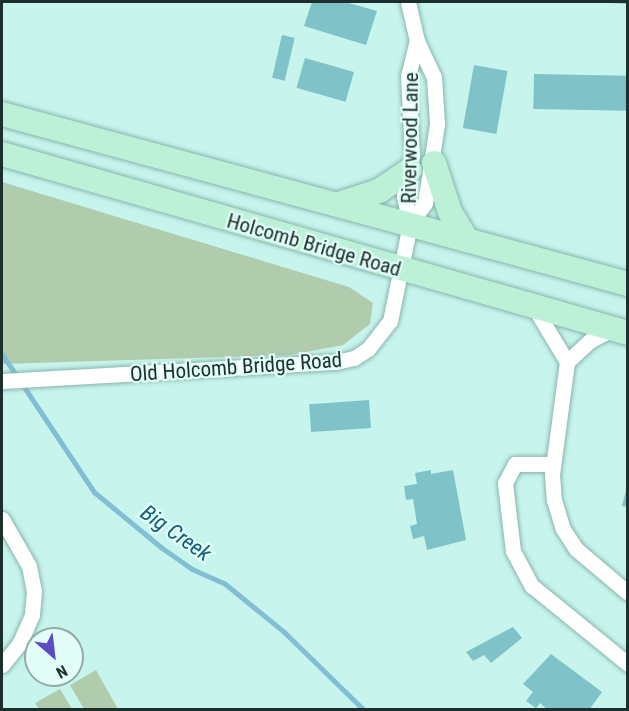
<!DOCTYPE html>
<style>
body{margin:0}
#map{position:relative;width:629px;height:711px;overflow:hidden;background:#c7f5ed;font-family:"Roboto Condensed",sans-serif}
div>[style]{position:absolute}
.green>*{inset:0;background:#b0ccad}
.stream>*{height:5px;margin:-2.5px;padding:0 2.5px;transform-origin:2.5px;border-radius:2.5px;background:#82bed4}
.building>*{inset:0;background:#7fc2c8;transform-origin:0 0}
.roads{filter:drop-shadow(0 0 2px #89b5ad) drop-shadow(0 0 2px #89b5ad)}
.street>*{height:15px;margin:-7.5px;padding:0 7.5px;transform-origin:7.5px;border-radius:7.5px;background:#fff}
.primary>*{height:24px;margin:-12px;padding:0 12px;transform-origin:12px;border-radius:12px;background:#bcf1d8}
span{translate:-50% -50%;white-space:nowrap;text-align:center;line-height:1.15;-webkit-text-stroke:4.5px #e3fef9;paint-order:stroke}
.street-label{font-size:21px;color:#1d2f2c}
.water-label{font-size:22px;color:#126077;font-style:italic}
.frame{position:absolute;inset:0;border:3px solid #1d2f2c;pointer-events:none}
.north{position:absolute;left:24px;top:627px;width:60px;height:60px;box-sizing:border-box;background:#e3fef9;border:2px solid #94aba7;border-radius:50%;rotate:152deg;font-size:16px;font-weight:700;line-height:24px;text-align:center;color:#1d2f2c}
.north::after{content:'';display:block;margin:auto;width:21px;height:27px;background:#5b4cc4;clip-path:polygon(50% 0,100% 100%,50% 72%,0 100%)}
</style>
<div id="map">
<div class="green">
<i style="clip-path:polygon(2px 182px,349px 287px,373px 303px,370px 324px,343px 345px,290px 355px,2px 364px)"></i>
<i style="clip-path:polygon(96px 670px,118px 709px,84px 709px,70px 685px)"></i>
<i style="clip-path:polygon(60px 689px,72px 709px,39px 709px,35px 703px)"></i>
</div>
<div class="stream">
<i style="left:2px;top:354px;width:166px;rotate:56.3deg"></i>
<i style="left:94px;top:492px;width:88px;rotate:39.5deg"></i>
<i style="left:162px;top:548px;width:37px;rotate:35deg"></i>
<i style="left:192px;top:569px;width:35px;rotate:24deg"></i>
<i style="left:224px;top:583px;width:77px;rotate:39.2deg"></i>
<i style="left:284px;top:632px;width:112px;rotate:44.3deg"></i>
</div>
<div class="building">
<i style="clip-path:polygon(312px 2px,345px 2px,377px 11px,366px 45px,304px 26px)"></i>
<i style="clip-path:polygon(611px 2px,628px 2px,628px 4px,611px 3px)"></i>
<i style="left:282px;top:35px;width:13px;height:44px;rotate:13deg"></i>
<i style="left:305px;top:58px;width:51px;height:31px;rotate:16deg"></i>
<i style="left:474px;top:65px;width:34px;height:64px;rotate:10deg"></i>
<i style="left:534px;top:74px;width:94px;height:35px;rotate:1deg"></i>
<i style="left:369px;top:400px;width:28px;height:60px;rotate:86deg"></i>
<i style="clip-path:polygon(431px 470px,431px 474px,453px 470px,466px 540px,427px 550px,424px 536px,413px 539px,410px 526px,417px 524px,413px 499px,406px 500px,404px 486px,417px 484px,415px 473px)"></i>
<i style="clip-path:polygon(627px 487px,628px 487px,628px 507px,622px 506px)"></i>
<i style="clip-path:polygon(513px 627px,522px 638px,491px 663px,484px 655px,473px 661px,466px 652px)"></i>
<i style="clip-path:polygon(551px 654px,602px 692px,589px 710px,548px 710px,540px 703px,536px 708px,526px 701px,533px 692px,523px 684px)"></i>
</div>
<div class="roads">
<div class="street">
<i style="left:408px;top:2px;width:40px;rotate:77deg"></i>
<i style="left:417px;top:41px;width:40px;rotate:65deg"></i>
<i style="left:434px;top:77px;width:47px;rotate:86.3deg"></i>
<i style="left:437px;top:124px;width:80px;rotate:98.6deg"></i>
<i style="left:425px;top:203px;width:26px;rotate:126deg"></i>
<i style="left:534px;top:307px;width:64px;rotate:59deg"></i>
<i style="left:567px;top:362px;width:113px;rotate:97.6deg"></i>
<i style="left:552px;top:474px;width:26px;rotate:86deg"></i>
<i style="left:554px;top:500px;width:30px;rotate:73deg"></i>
<i style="left:563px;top:529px;width:24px;rotate:57deg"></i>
<i style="left:576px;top:549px;width:68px;rotate:40.2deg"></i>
<i style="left:567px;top:362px;width:33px;rotate:-43deg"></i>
<i style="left:591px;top:340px;width:25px;rotate:-27deg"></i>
<i style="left:2px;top:381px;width:335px;rotate:-3.3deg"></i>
<i style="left:336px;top:362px;width:18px;rotate:-13deg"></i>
<i style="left:354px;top:358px;width:17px;rotate:-33deg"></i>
<i style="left:368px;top:349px;width:36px;rotate:-52deg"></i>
<i style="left:390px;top:321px;width:99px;rotate:-78.3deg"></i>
<i style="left:410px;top:224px;width:29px;rotate:-102deg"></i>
<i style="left:404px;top:196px;width:42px;rotate:-79deg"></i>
<i style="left:412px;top:155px;width:79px;rotate:-92.9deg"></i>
<i style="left:408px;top:76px;width:36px;rotate:-76deg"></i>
<i style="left:553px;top:464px;width:38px;rotate:180deg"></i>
<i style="left:515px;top:464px;width:21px;rotate:118deg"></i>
<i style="left:505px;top:483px;width:68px;rotate:83.3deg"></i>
<i style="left:513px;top:551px;width:40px;rotate:62deg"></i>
<i style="left:532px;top:586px;width:124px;rotate:39.1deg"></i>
<i style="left:2px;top:519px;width:54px;rotate:60.1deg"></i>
<i style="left:29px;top:566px;width:25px;rotate:79deg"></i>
<i style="left:34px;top:591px;width:24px;rotate:95deg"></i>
<i style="left:32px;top:615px;width:32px;rotate:114deg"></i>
<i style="left:19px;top:644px;width:27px;rotate:129deg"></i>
</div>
<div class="primary">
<i style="left:2px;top:114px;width:649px;rotate:15.19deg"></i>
<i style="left:2px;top:154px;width:651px;rotate:15.96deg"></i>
<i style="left:434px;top:163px;width:52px;rotate:71.9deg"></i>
<i style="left:450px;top:212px;width:33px;rotate:59deg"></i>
<i style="left:339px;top:204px;width:42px;rotate:-18deg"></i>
<i style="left:379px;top:191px;width:37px;rotate:-34deg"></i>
</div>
</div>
<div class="street-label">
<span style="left:410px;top:138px;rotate:-89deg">Riverwood Lane</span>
<span style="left:314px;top:245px;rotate:16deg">Holcomb Bridge Road</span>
<span style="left:236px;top:367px;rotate:-4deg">Old Holcomb Bridge Road</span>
</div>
<div class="water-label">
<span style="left:176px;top:533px;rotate:35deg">Big Creek</span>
</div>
<div class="frame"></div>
<div class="north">N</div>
</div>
